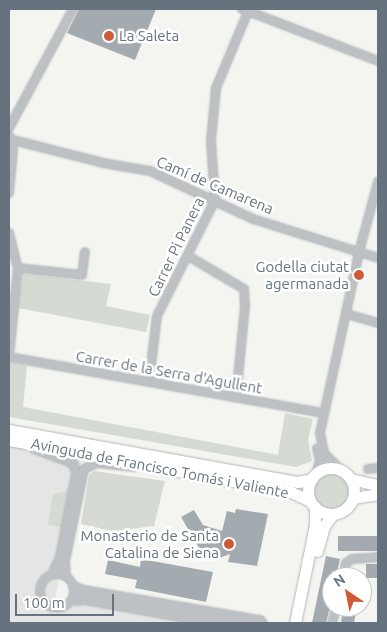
<!DOCTYPE html>
<meta charset="utf-8">
<style>
body{margin:0}
#map{position:relative;width:387px;height:632px;overflow:hidden;background:#f4f4f0;font-family:Ubuntu,sans-serif}
div>[style]{position:absolute}
.built>*{inset:0;background:#e4e5e4}
.green>*{inset:0;background:#d5dad2}
.round{border-radius:50%}
.building>*{inset:0;background:#a4abb0;transform-origin:0 0}
.roads{filter:drop-shadow(0 0 1px #b2b6ba) drop-shadow(0 0 1px #b2b6ba)}
.minor>*{height:8px;margin:-4px;padding:0 4px;transform-origin:4px;border-radius:4px;background:#bdc1c4}
.minor>.ring{margin:-4px;padding:0;box-sizing:content-box;background:none;border:8px solid #bdc1c4;border-radius:50%}
.secondary>*{height:11px;margin:-5.5px;padding:0 5.5px;transform-origin:5.5px;border-radius:5.5px;background:#fff}
.secondary>.ring{margin:-5.5px;padding:0;box-sizing:content-box;background:none;border:11px solid #fff;border-radius:50%}
.dots>*{width:14px;height:14px;translate:-50% -50%;box-sizing:border-box;border:2px solid #fff;border-radius:50%}
span{translate:-50% -50%;white-space:nowrap;text-align:center;line-height:1.15;-webkit-text-stroke:5px #fff;paint-order:stroke}
.poi-label{font-size:15px;color:#66737e}
.left{translate:0 -50%;text-align:left}
.right{translate:-100% -50%;text-align:right}
.street-label{font-size:15px;color:#66737e}
.frame{position:absolute;inset:0;border:10px solid #66737e;pointer-events:none}
.north{position:absolute;left:322px;top:567px;width:50px;height:50px;box-sizing:border-box;background:#fff;border:1px solid #c2c7cb;border-radius:50%;rotate:326deg;font-size:14px;font-weight:700;line-height:20px;text-align:center;color:#66737e}
.north::after{content:'';display:block;margin:auto;width:18px;height:22px;background:#cd5b37;clip-path:polygon(50% 0,100% 100%,50% 72%,0 100%)}
.scale{position:absolute;left:15px;top:594px;width:99px;height:22px;box-sizing:border-box;border:2px solid #66737e;border-top:0;padding-left:6px;font-size:15px;line-height:18px;white-space:nowrap;color:#66737e;-webkit-text-stroke:4px #fff;paint-order:stroke}
</style>
<div id="map">
<div class="built">
<i style="clip-path:polygon(9px 446px,81px 460px,52px 617px,84px 602px,199px 623px,9px 623px)"></i>
</div>
<div class="green">
<i style="clip-path:polygon(23px 274px,111px 284px,106px 306px,150px 315px,146px 332px,18px 308px)"></i>
<i style="clip-path:polygon(9px 362px,27px 366px,23px 407px,278px 455px,285px 413px,313px 419px,308px 440px,312px 461px,296px 467px,9px 417px)"></i>
<i style="clip-path:polygon(94px 471px,165px 481px,154px 526px,113px 531px,81px 524px,89px 475px)"></i>
<i class="round" style="left:314px;top:473px;width:36px;height:36px"></i>
<i style="clip-path:polygon(70px 485px,62px 527px,48px 525px,53px 494px,64px 492px)"></i>
</div>
<div class="building">
<i style="clip-path:polygon(79px 9px,156px 9px,135px 60px,67px 33px)"></i>
<i style="clip-path:polygon(236px 509px,268px 514px,257px 566px,228px 562px,230px 554px,219px 558px,205px 558px,181px 517px,194px 510px,203px 525px,222px 531px,227px 511px,235px 513px)"></i>
<i style="left:378px;top:536px;width:15px;height:40px;rotate:90deg"></i>
<i style="clip-path:polygon(326px 556px,340px 559px,337px 572px,332px 571px,329px 611px,326px 623px,312px 623px)"></i>
<i style="clip-path:polygon(141px 559px,213px 572px,206px 602px,135px 588px,137px 580px,105px 574px,108px 560px,140px 567px)"></i>
<i style="left:378px;top:564px;width:14px;height:12px;rotate:90deg"></i>
<i style="clip-path:polygon(343px 607px,357px 607px,354px 623px,341px 623px)"></i>
</div>
<div class="roads">
<div class="minor">
<i style="left:242px;top:9px;width:146px;rotate:20.9deg"></i>
<i style="left:9px;top:128px;width:135px;rotate:-61.7deg"></i>
<i style="left:9px;top:139px;width:97px;rotate:14.3deg"></i>
<i style="left:103px;top:163px;width:48px;rotate:9.7deg"></i>
<i style="left:150px;top:171px;width:114px;rotate:25deg"></i>
<i style="left:253px;top:219px;width:131px;rotate:17.3deg"></i>
<i style="left:9px;top:193px;width:43px;rotate:-84.7deg"></i>
<i style="left:13px;top:150px;width:15px;rotate:-106deg"></i>
<i style="left:9px;top:233px;width:36px;rotate:76deg"></i>
<i style="left:18px;top:268px;width:89px;rotate:95.8deg"></i>
<i style="left:188px;top:256px;width:65px;rotate:30.5deg"></i>
<i style="left:244px;top:289px;width:17px;rotate:87deg"></i>
<i style="left:245px;top:306px;width:92px;rotate:95.6deg"></i>
<i style="left:18px;top:268px;width:64px;rotate:6.2deg"></i>
<i style="left:82px;top:275px;width:23px;rotate:-83deg"></i>
<i style="left:347px;top:314px;width:32px;rotate:16deg"></i>
<i style="left:9px;top:357px;width:320px;rotate:10.1deg"></i>
<i style="left:149px;top:382px;width:66px;rotate:-83.1deg"></i>
<i style="left:157px;top:316px;width:130px;rotate:-63.4deg"></i>
<i style="left:215px;top:200px;width:59px;rotate:-93.9deg"></i>
<i style="left:211px;top:141px;width:53px;rotate:-84.6deg"></i>
<i style="left:216px;top:88px;width:86px;rotate:-67.3deg"></i>
<i style="left:34px;top:449px;width:35px;rotate:20deg"></i>
<i style="left:67px;top:461px;width:8px;rotate:30deg"></i>
<i style="left:74px;top:465px;width:9px;rotate:77deg"></i>
<i style="left:76px;top:474px;width:85px;rotate:100.9deg"></i>
<i style="left:60px;top:557px;width:19px;rotate:115deg"></i>
<i style="left:368px;top:469px;width:10px;rotate:-6deg"></i>
<i style="left:343px;top:472px;width:27px;rotate:-135deg"></i>
<i style="left:324px;top:453px;width:20px;rotate:-101deg"></i>
<i style="left:320px;top:433px;width:185px;rotate:-77.8deg"></i>
<i style="left:359px;top:252px;width:73px;rotate:-74.8deg"></i>
<i style="left:316px;top:474px;width:15px;rotate:-74deg"></i>
<i style="left:320px;top:460px;width:12px;rotate:-104deg"></i>
<i class="ring" style="left:40px;top:574px;width:26px;height:26px"></i>
<i style="left:66px;top:576px;width:15px;rotate:-94deg"></i>
<i style="left:65px;top:561px;width:94px;rotate:-78.3deg"></i>
<i style="left:84px;top:469px;width:14px;rotate:-25deg"></i>
<i style="left:97px;top:463px;width:38px;rotate:6deg"></i>
<i style="left:343px;top:577px;width:14px;rotate:-78deg"></i>
<i style="left:346px;top:563px;width:7px;rotate:-34deg"></i>
<i style="left:352px;top:559px;width:26px;rotate:-4deg"></i>
<i style="left:73px;top:586px;width:12px;rotate:20deg"></i>
<i style="left:84px;top:590px;width:179px;rotate:9.7deg"></i>
<i style="left:260px;top:620px;width:4px;rotate:45deg"></i>
<i style="left:84px;top:594px;width:164px;rotate:10.2deg"></i>
<i style="left:71px;top:601px;width:14px;rotate:-4deg"></i>
<i style="left:85px;top:600px;width:131px;rotate:10.1deg"></i>
<i style="left:332px;top:623px;width:16px;rotate:-76deg"></i>
</div>
<div class="secondary">
<i style="left:9px;top:430px;width:294px;rotate:10.2deg"></i>
<i style="left:298px;top:482px;width:14px;rotate:-12deg"></i>
<i style="left:9px;top:440px;width:287px;rotate:10.4deg"></i>
<i style="left:291px;top:492px;width:21px;rotate:25deg"></i>
<i class="ring" style="left:308px;top:468px;width:35px;height:35px"></i>
<i style="left:351px;top:479px;width:28px;rotate:13deg"></i>
<i style="left:353px;top:498px;width:25px;rotate:-9deg"></i>
<i style="left:317px;top:551px;width:26px;rotate:-74deg"></i>
<i style="left:324px;top:526px;width:15px;rotate:-53deg"></i>
<i style="left:295px;top:623px;width:100px;rotate:-78.5deg"></i>
<i style="left:315px;top:525px;width:18px;rotate:-90deg"></i>
</div>
</div>
<div class="dots">
<i style="left:109px;top:36px;background:#cd5b37"></i>
<i style="left:359px;top:275px;background:#cd5b37"></i>
<i style="left:229px;top:544px;background:#cd5b37"></i>
</div>
<div class="poi-label">
<span class="left" style="left:119px;top:36px">La Saleta</span>
<span class="right" style="left:349px;top:275px">Godella ciutat<br>agermanada</span>
<span class="right" style="left:219px;top:544px">Monasterio de Santa<br>Catalina de Siena</span>
</div>
<div class="street-label">
<span style="left:215px;top:185px;rotate:23deg">Camí de Camarena</span>
<span style="left:176px;top:247px;rotate:-64deg">Carrer Pi Panera</span>
<span style="left:169px;top:372px;rotate:10deg">Carrer de la Serra d'Agullent</span>
<span style="left:160px;top:468px;rotate:11deg">Avinguda de Francisco Tomás i Valiente</span>
</div>
<div class="frame"></div>
<div class="north">N</div>
<div class="scale">100 m</div>
</div>
